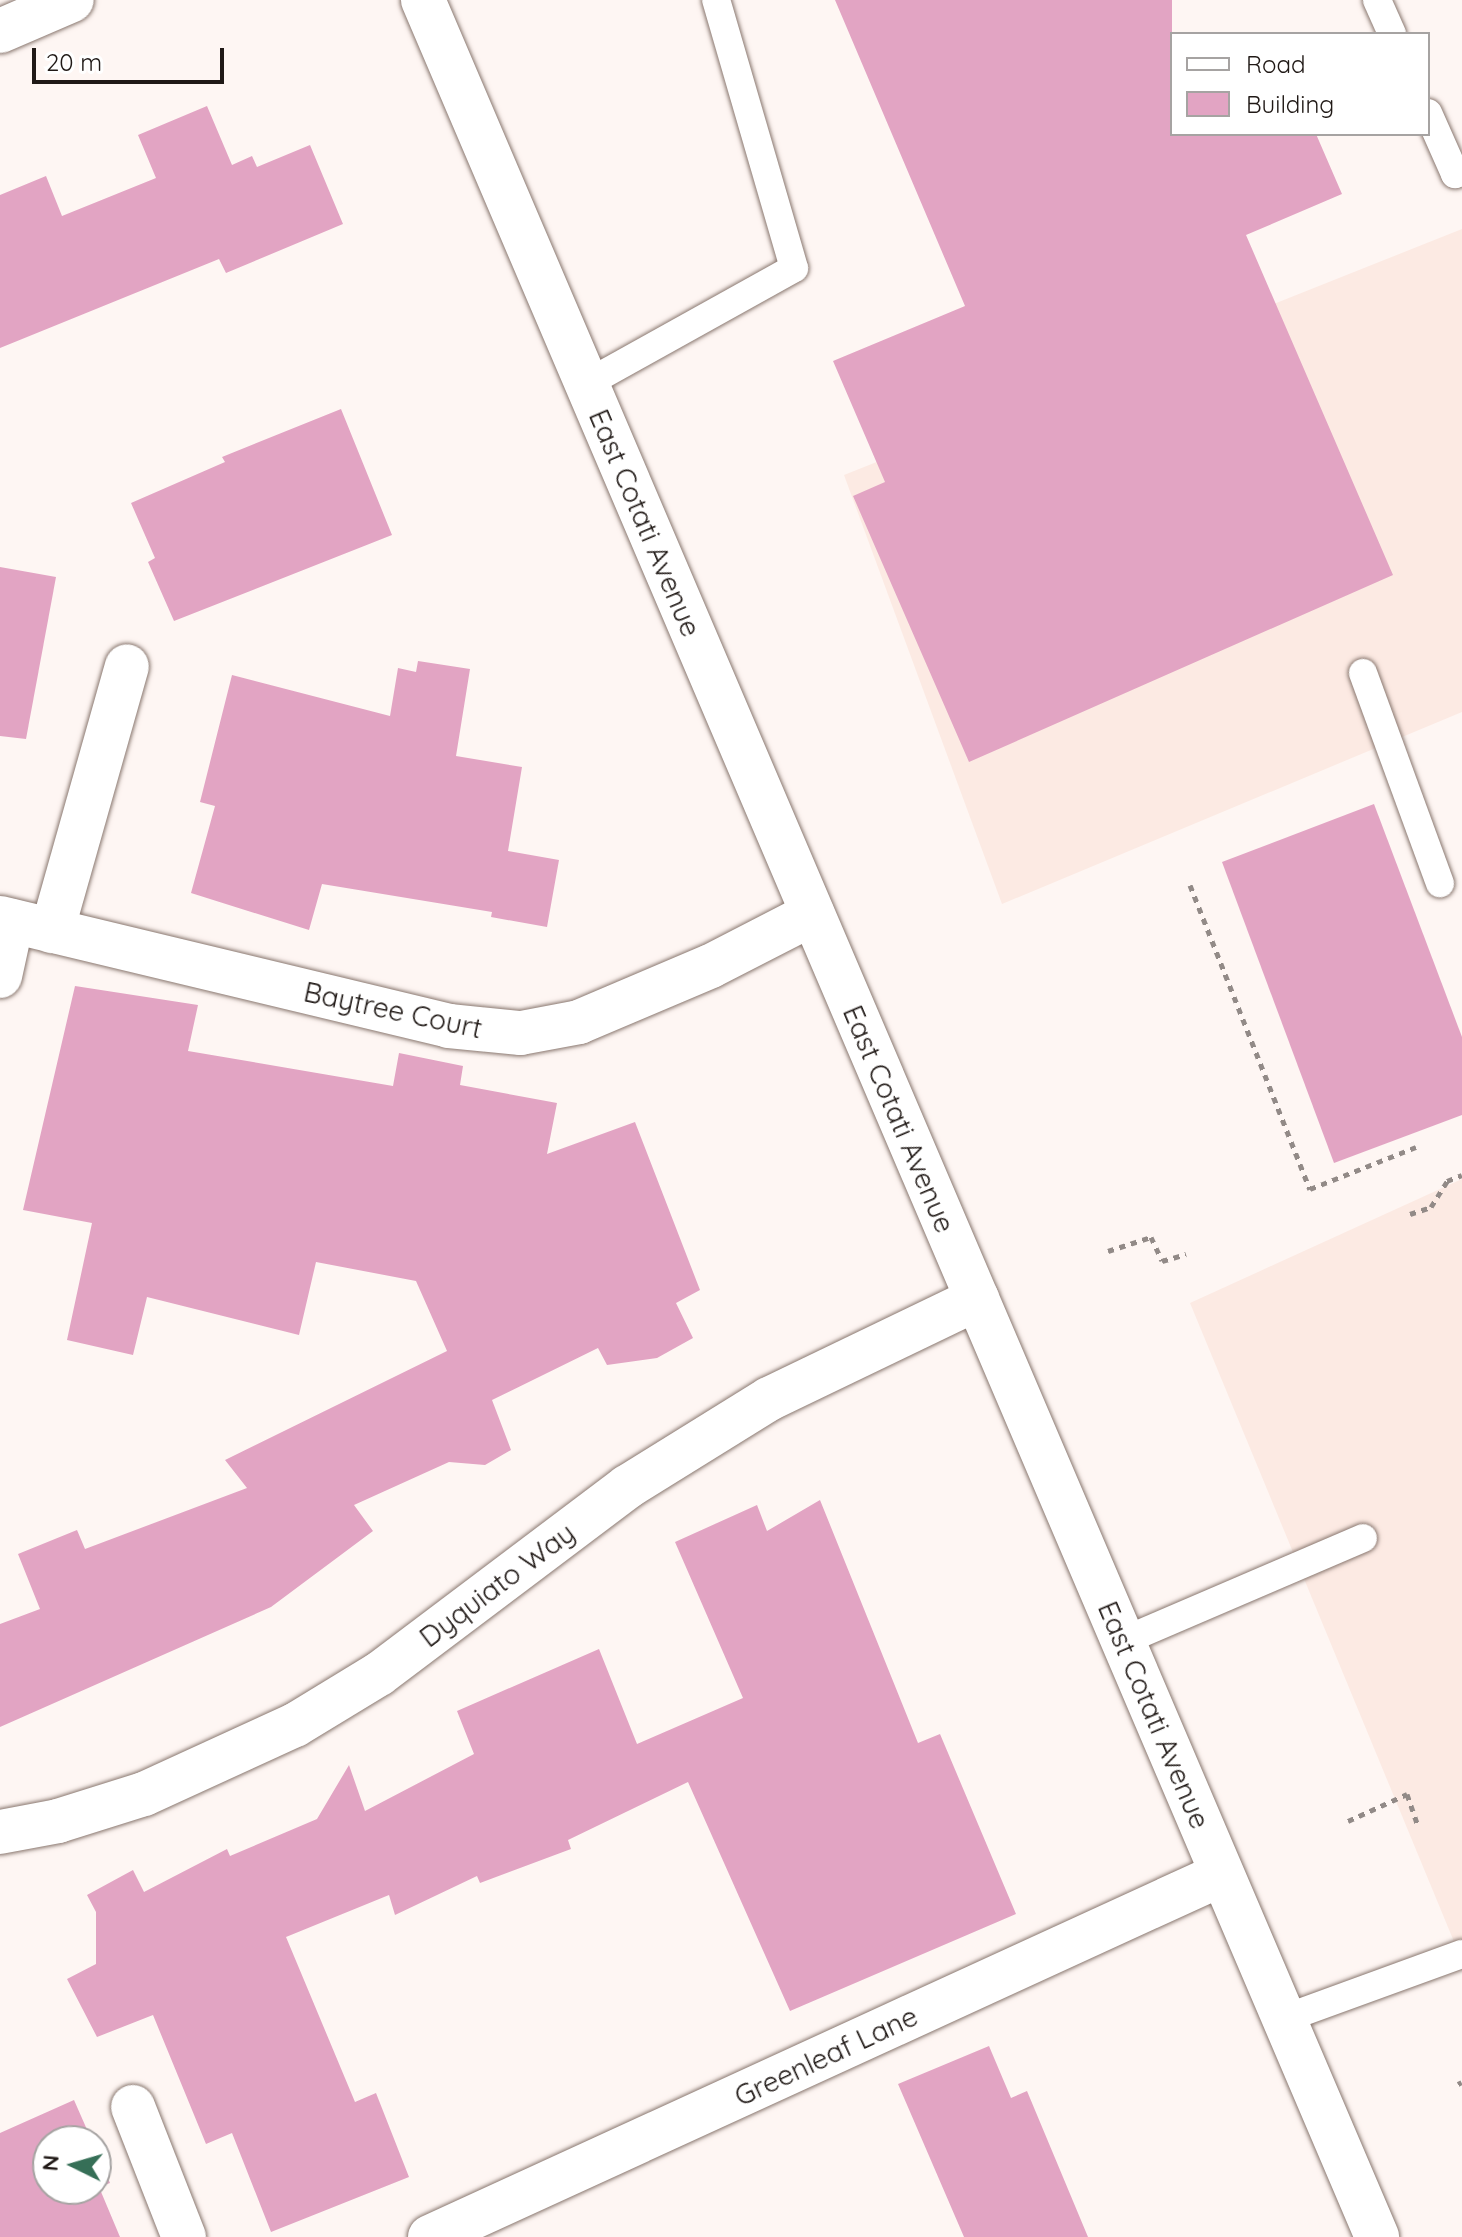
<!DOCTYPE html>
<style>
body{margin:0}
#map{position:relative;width:1462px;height:2237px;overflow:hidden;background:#fef6f3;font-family:Quicksand,sans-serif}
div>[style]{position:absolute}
.built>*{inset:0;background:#fceae3}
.building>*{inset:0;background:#e2a4c3}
.path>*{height:5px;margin-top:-2.5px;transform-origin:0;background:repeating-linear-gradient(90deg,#928a87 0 6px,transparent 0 12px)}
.roads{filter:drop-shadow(0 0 2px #89776f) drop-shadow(0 0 2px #89776f)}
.lane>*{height:28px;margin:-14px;padding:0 14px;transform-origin:14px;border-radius:14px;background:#fff}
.street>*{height:44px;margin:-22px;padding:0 22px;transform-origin:22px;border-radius:22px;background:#fff}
.secondary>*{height:44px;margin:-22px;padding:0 22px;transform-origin:22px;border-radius:22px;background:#fff}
span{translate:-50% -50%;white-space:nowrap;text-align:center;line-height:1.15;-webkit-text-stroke:6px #fff;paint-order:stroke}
.street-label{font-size:28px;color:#201916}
.legend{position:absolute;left:1170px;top:32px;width:260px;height:104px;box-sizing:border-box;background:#fff;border:2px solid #a6a3a2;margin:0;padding:10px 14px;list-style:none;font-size:24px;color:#201916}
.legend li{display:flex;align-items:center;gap:16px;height:40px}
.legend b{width:40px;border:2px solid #a6a3a2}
.north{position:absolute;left:32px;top:2125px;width:80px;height:80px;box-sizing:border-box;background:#fff;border:2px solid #a6a3a2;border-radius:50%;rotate:275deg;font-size:22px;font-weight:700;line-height:32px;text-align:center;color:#201916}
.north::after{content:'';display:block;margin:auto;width:28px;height:36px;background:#366f57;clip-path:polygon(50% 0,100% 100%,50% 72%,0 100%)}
.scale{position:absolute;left:32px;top:48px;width:192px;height:36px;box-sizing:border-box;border:4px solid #201916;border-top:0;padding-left:10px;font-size:24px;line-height:28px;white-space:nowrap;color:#201916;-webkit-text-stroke:6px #fff;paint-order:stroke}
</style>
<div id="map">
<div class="built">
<i style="clip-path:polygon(1462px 229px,1462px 712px,1002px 904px,844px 475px)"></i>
<i style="clip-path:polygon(1462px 1179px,1462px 1961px,1190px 1303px)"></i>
</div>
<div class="building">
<i style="clip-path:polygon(835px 0,1172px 0,1172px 134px,1316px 134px,1342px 194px,1246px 235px,1393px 575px,969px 762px,853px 496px,885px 482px,833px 361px,965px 306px)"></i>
<i style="clip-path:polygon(207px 106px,232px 165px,252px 156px,257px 167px,310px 145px,343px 224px,226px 273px,219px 259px,0 348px,0 195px,46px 176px,62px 216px,156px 178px,138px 135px)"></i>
<i style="clip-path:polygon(341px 409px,392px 535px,174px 621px,148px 562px,155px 558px,131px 503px,225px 462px,222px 457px)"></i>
<i style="clip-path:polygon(0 567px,56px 577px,26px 739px,0 736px)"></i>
<i style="clip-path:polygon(418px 661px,470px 669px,456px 756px,522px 767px,508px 851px,559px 860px,547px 927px,491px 917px,492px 912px,322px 884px,309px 930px,191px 893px,215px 806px,200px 802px,232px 675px,390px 716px,398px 668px,416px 672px)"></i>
<i style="clip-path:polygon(1374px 804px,1462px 1037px,1462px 1115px,1334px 1163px,1222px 862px)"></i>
<i style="clip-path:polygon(75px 986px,198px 1005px,188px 1051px,393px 1086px,399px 1053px,463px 1066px,460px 1085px,557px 1103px,547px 1154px,635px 1122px,700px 1290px,676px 1303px,693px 1338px,657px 1358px,607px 1365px,598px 1348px,492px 1400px,511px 1450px,485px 1465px,449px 1462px,354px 1505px,373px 1531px,271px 1607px,0 1727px,0 1624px,40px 1609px,18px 1554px,77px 1530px,85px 1549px,247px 1488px,225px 1460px,447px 1351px,416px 1281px,316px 1262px,299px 1335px,147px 1297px,133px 1355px,67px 1340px,92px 1223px,23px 1210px)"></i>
<i style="clip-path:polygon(820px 1500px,918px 1743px,940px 1734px,1016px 1914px,790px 2011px,688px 1782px,568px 1840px,571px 1849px,480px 1883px,477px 1876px,395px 1915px,389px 1895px,286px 1937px,355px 2102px,376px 2093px,409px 2177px,271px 2232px,232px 2133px,206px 2144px,153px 2015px,97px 2037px,67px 1979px,96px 1964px,96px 1912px,87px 1895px,133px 1870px,144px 1892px,227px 1849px,230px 1856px,317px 1819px,349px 1765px,365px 1811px,474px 1754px,457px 1711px,599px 1649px,637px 1744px,743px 1698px,675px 1542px,757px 1505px,767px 1531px)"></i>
<i style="clip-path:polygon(989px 2046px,1011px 2098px,1027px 2091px,1088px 2237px,964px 2237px,898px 2084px)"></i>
<i style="clip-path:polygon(74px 2100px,92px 2141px,48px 2141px,48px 2189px,96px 2189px,96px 2150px,110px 2183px,99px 2187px,120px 2237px,0 2237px,0 2133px)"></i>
</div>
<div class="path">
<i style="left:1190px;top:885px;width:327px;rotate:68.5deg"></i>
<i style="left:1310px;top:1189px;width:114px;rotate:-21.6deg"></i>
<i style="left:1410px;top:1214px;width:22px;rotate:-18deg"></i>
<i style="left:1431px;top:1207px;width:31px;rotate:-58deg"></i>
<i style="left:1447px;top:1181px;width:16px;rotate:-22deg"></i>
<i style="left:1108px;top:1251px;width:45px;rotate:-18deg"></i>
<i style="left:1151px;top:1237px;width:26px;rotate:65deg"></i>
<i style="left:1162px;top:1261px;width:25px;rotate:-16deg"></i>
<i style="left:1348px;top:1821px;width:65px;rotate:-24.6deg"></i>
<i style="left:1407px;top:1794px;width:34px;rotate:71deg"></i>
<i style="left:1458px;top:2084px;width:4px;rotate:-27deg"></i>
</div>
<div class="roads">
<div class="lane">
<i style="left:1377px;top:0;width:37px;rotate:66deg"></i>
<i style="left:1428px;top:113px;width:67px;rotate:66.1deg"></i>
<i style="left:1455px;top:174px;width:8px;rotate:-23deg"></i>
<i style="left:586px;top:384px;width:238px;rotate:-29.1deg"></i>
<i style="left:794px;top:268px;width:279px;rotate:-106.2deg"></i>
<i style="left:1363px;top:673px;width:224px;rotate:69.9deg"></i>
<i style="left:1123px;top:1641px;width:261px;rotate:-23.2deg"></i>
<i style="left:1283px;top:2019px;width:190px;rotate:-20deg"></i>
</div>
<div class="street">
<i style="left:0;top:918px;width:462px;rotate:13.5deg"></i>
<i style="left:449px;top:1026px;width:72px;rotate:5.6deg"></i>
<i style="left:521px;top:1033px;width:59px;rotate:-10.7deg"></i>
<i style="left:579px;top:1022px;width:143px;rotate:-23deg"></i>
<i style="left:711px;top:966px;width:114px;rotate:-27.2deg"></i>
<i style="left:52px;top:931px;width:275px;rotate:-74.2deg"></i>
<i style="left:0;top:976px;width:56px;rotate:-77.7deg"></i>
<i style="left:0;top:1832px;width:59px;rotate:-10.7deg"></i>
<i style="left:58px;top:1821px;width:90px;rotate:-17.4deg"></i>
<i style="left:144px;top:1794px;width:166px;rotate:-24.6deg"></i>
<i style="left:295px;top:1725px;width:98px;rotate:-31.3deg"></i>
<i style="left:379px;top:1674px;width:311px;rotate:-37deg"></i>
<i style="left:627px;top:1487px;width:167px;rotate:-31.8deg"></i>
<i style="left:769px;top:1399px;width:231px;rotate:-25.7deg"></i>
<i style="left:133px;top:2107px;width:140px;rotate:68.6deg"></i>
<i style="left:430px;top:2237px;width:871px;rotate:-24.62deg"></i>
</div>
<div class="secondary">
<i style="left:423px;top:0;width:2432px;rotate:66.9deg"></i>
<i style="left:0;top:31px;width:78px;rotate:-23.3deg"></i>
</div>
</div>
<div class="street-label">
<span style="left:645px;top:523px;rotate:67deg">East Cotati Avenue</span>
<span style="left:393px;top:1010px;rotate:12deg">Baytree Court</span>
<span style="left:899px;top:1119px;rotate:67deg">East Cotati Avenue</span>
<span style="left:497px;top:1585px;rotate:-37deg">Dyquiato Way</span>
<span style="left:1154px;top:1715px;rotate:67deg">East Cotati Avenue</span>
<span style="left:826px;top:2056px;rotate:-25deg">Greenleaf Lane</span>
</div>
<ul class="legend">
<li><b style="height:10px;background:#fff"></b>Road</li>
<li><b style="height:22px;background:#e2a4c3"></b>Building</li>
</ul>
<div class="north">N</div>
<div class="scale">20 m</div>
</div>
